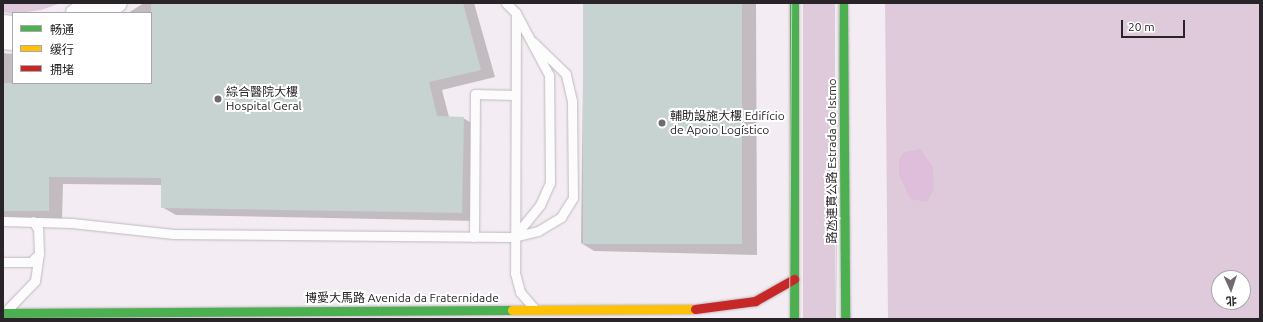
<!DOCTYPE html>
<meta charset="utf-8">
<style>
body{margin:0}
#map{position:relative;width:1263px;height:322px;overflow:hidden;background:#f3ecf2;font-family:Ubuntu,"Noto Sans SC",sans-serif}
div>[style]{position:absolute}
.green>*{inset:0;background:#dfcadc;transform-origin:0 0}
.forest>*{inset:0;background:#debeda}
.shadow>*{inset:0;background:#0003}
.building>*{inset:0;background:#c6d3d0;transform-origin:0 0}
.roads{filter:drop-shadow(0 0 1px #bfb9be) drop-shadow(0 0 1px #bfb9be)}
.lane>*{height:9px;margin:-4.5px;padding:0 4.5px;transform-origin:4.5px;border-radius:4.5px;background:#fdfcfd}
.street>*{height:18px;margin:-9px;padding:0 9px;transform-origin:9px;border-radius:9px;background:#fdfcfd}
.fast>*{height:9px;margin:-4.5px;padding:0 4.5px;transform-origin:4.5px;border-radius:4.5px;background:#4caf50}
.slow>*{height:9px;margin:-4.5px;padding:0 4.5px;transform-origin:4.5px;border-radius:4.5px;background:#ffc107}
.jam>*{height:9px;margin:-4.5px;padding:0 4.5px;transform-origin:4.5px;border-radius:4.5px;background:#c62828}
.tram>*{height:1px;margin:-0.5px;padding:0 0.5px;transform-origin:0.5px;border-radius:0.5px;background:#cdcbcd}
.dots>*{width:11px;height:11px;translate:-50% -50%;box-sizing:border-box;border:2px solid #fff;border-radius:50%}
span{translate:-50% -50%;white-space:nowrap;text-align:center;line-height:1.15;-webkit-text-stroke:4px #fff;paint-order:stroke}
.poi-label{font-size:12px;color:#282427}
.left{translate:0 -50%;text-align:left}
.street-label{font-size:12px;color:#282427}
.frame{position:absolute;inset:0;border:4px solid #282427;pointer-events:none}
.legend{position:absolute;left:12px;top:12px;width:140px;height:72px;box-sizing:border-box;background:#fff;border:1px solid #a9a7a9;margin:0;padding:5px 7px;list-style:none;font-size:12px;color:#282427}
.legend li{display:flex;align-items:center;gap:8px;height:20px}
.legend b{width:20px;border:1px solid #a9a7a9}
.north{position:absolute;left:1211px;top:270px;width:40px;height:40px;box-sizing:border-box;background:#fff;border:1px solid #a9a7a9;border-radius:50%;rotate:177deg;font-size:11px;font-weight:700;line-height:16px;text-align:center;color:#282427}
.north::after{content:'';display:block;margin:auto;width:14px;height:18px;background:#6f6a6e;clip-path:polygon(50% 0,100% 100%,50% 72%,0 100%)}
.scale{position:absolute;left:1121px;top:20px;width:64px;height:18px;box-sizing:border-box;border:2px solid #282427;border-top:0;padding-left:5px;font-size:12px;line-height:14px;white-space:nowrap;color:#282427;-webkit-text-stroke:3px #fff;paint-order:stroke}
</style>
<div id="map">
<div class="green">
<i style="clip-path:polygon(3px 3px,61px 3px,41px 10px,13px 14px,3px 12px)"></i>
<i style="left:803px;top:3px;width:32px;height:316px"></i>
<i style="clip-path:polygon(evenodd,885px 3px,1260px 3px,1260px 319px,888px 319px,885px 3px,1219px 278px,1243px 278px,1243px 302px,1219px 302px,1219px 278px)"></i>
</div>
<div class="forest">
<i style="clip-path:polygon(920px 149px,933px 167px,934px 189px,927px 202px,910px 199px,899px 175px,899px 159px,904px 152px)"></i>
</div>
<div class="shadow">
<i style="clip-path:polygon(144px 3px,474px 3px,495px 77px,442px 90px,449px 117px,463px 118px,477px 126px,476px 221px,176px 215px,162px 207px,162px 185px,63px 184px,62px 219px,3px 219px,3px 53px,13px 54px,13px 83px,151px 83px,151px 13px,128px 13px)"></i>
<i style="clip-path:polygon(584px 3px,756px 3px,757px 255px,594px 251px,581px 243px)"></i>
</div>
<div class="building">
<i style="clip-path:polygon(151px 3px,463px 3px,481px 70px,429px 82px,437px 116px,464px 117px,462px 213px,161px 208px,161px 178px,49px 177px,49px 211px,3px 211px,3px 83px,151px 83px)"></i>
<i style="left:583px;top:3px;width:159px;height:241px"></i>
</div>
<div class="roads">
<div class="lane">
<i style="left:506px;top:3px;width:14px;rotate:45deg"></i>
<i style="left:516px;top:13px;width:260px;rotate:90.2deg"></i>
<i style="left:515px;top:273px;width:20px;rotate:75deg"></i>
<i style="left:520px;top:292px;width:21px;rotate:49deg"></i>
<i style="left:3px;top:221px;width:69px;rotate:1.7deg"></i>
<i style="left:72px;top:223px;width:102px;rotate:6.2deg"></i>
<i style="left:173px;top:234px;width:341px;rotate:0.5deg"></i>
<i style="left:514px;top:237px;width:25px;rotate:-14deg"></i>
<i style="left:538px;top:231px;width:27px;rotate:-31deg"></i>
<i style="left:561px;top:217px;width:22px;rotate:-58deg"></i>
<i style="left:573px;top:198px;width:97px;rotate:-90.6deg"></i>
<i style="left:572px;top:101px;width:28px;rotate:-103deg"></i>
<i style="left:566px;top:74px;width:46px;rotate:-135.9deg"></i>
<i style="left:474px;top:237px;width:143px;rotate:-89.6deg"></i>
<i style="left:475px;top:94px;width:40px;rotate:1.4deg"></i>
<i style="left:514px;top:237px;width:41px;rotate:-50.9deg"></i>
<i style="left:540px;top:205px;width:24px;rotate:-66deg"></i>
<i style="left:550px;top:183px;width:108px;rotate:-90.5deg"></i>
<i style="left:549px;top:75px;width:68px;rotate:-118.1deg"></i>
<i style="left:3px;top:262px;width:28px"></i>
<i style="left:31px;top:262px;width:11px;rotate:-45deg"></i>
<i style="left:39px;top:254px;width:25px;rotate:-92deg"></i>
<i style="left:38px;top:229px;width:9px;rotate:-122deg"></i>
<i style="left:8px;top:309px;width:39px;rotate:-46deg"></i>
<i style="left:35px;top:281px;width:27px;rotate:-82deg"></i>
</div>
<div class="street">
<i style="left:75px;top:13px;width:21px;rotate:-29deg"></i>
<i style="left:104px;top:13px;width:17px;rotate:-36deg"></i>
<i style="left:3px;top:24px;width:10px;rotate:6deg"></i>
<i style="left:3px;top:40px;width:10px;rotate:6deg"></i>
</div>
<div class="fast">
<i style="left:794px;top:3px;width:316px;rotate:90deg"></i>
<i style="left:843px;top:3px;width:316px;rotate:89.6deg"></i>
<i style="left:3px;top:313px;width:509px;rotate:-0.34deg"></i>
</div>
<div class="slow">
<i style="left:512px;top:310px;width:183px;rotate:-0.3deg"></i>
</div>
<div class="jam">
<i style="left:695px;top:309px;width:61px;rotate:-7.6deg"></i>
<i style="left:755px;top:301px;width:45px;rotate:-29.4deg"></i>
</div>
</div>
<div class="tram">
<i style="left:789px;top:319px;width:316px;rotate:-89.6deg"></i>
<i style="left:835px;top:319px;width:316px;rotate:-89.3deg"></i>
</div>
<div class="dots">
<i style="left:218px;top:99px;background:#6f6a6e"></i>
<i style="left:662px;top:123px;background:#6f6a6e"></i>
</div>
<div class="poi-label">
<span class="left" style="left:226px;top:99px">綜合醫院大樓<br>Hospital Geral</span>
<span class="left" style="left:670px;top:123px">輔助設施大樓 Edifício<br>de Apoio Logístico</span>
</div>
<div class="street-label">
<span style="left:832px;top:161px;rotate:-90deg">路氹連貫公路 Estrada do Istmo</span>
<span style="left:402px;top:298px">博愛大馬路 Avenida da Fraternidade</span>
</div>
<div class="frame"></div>
<ul class="legend">
<li><b style="height:5px;background:#4caf50"></b>畅通</li>
<li><b style="height:5px;background:#ffc107"></b>缓行</li>
<li><b style="height:5px;background:#c62828"></b>拥堵</li>
</ul>
<div class="north">北</div>
<div class="scale">20 m</div>
</div>
